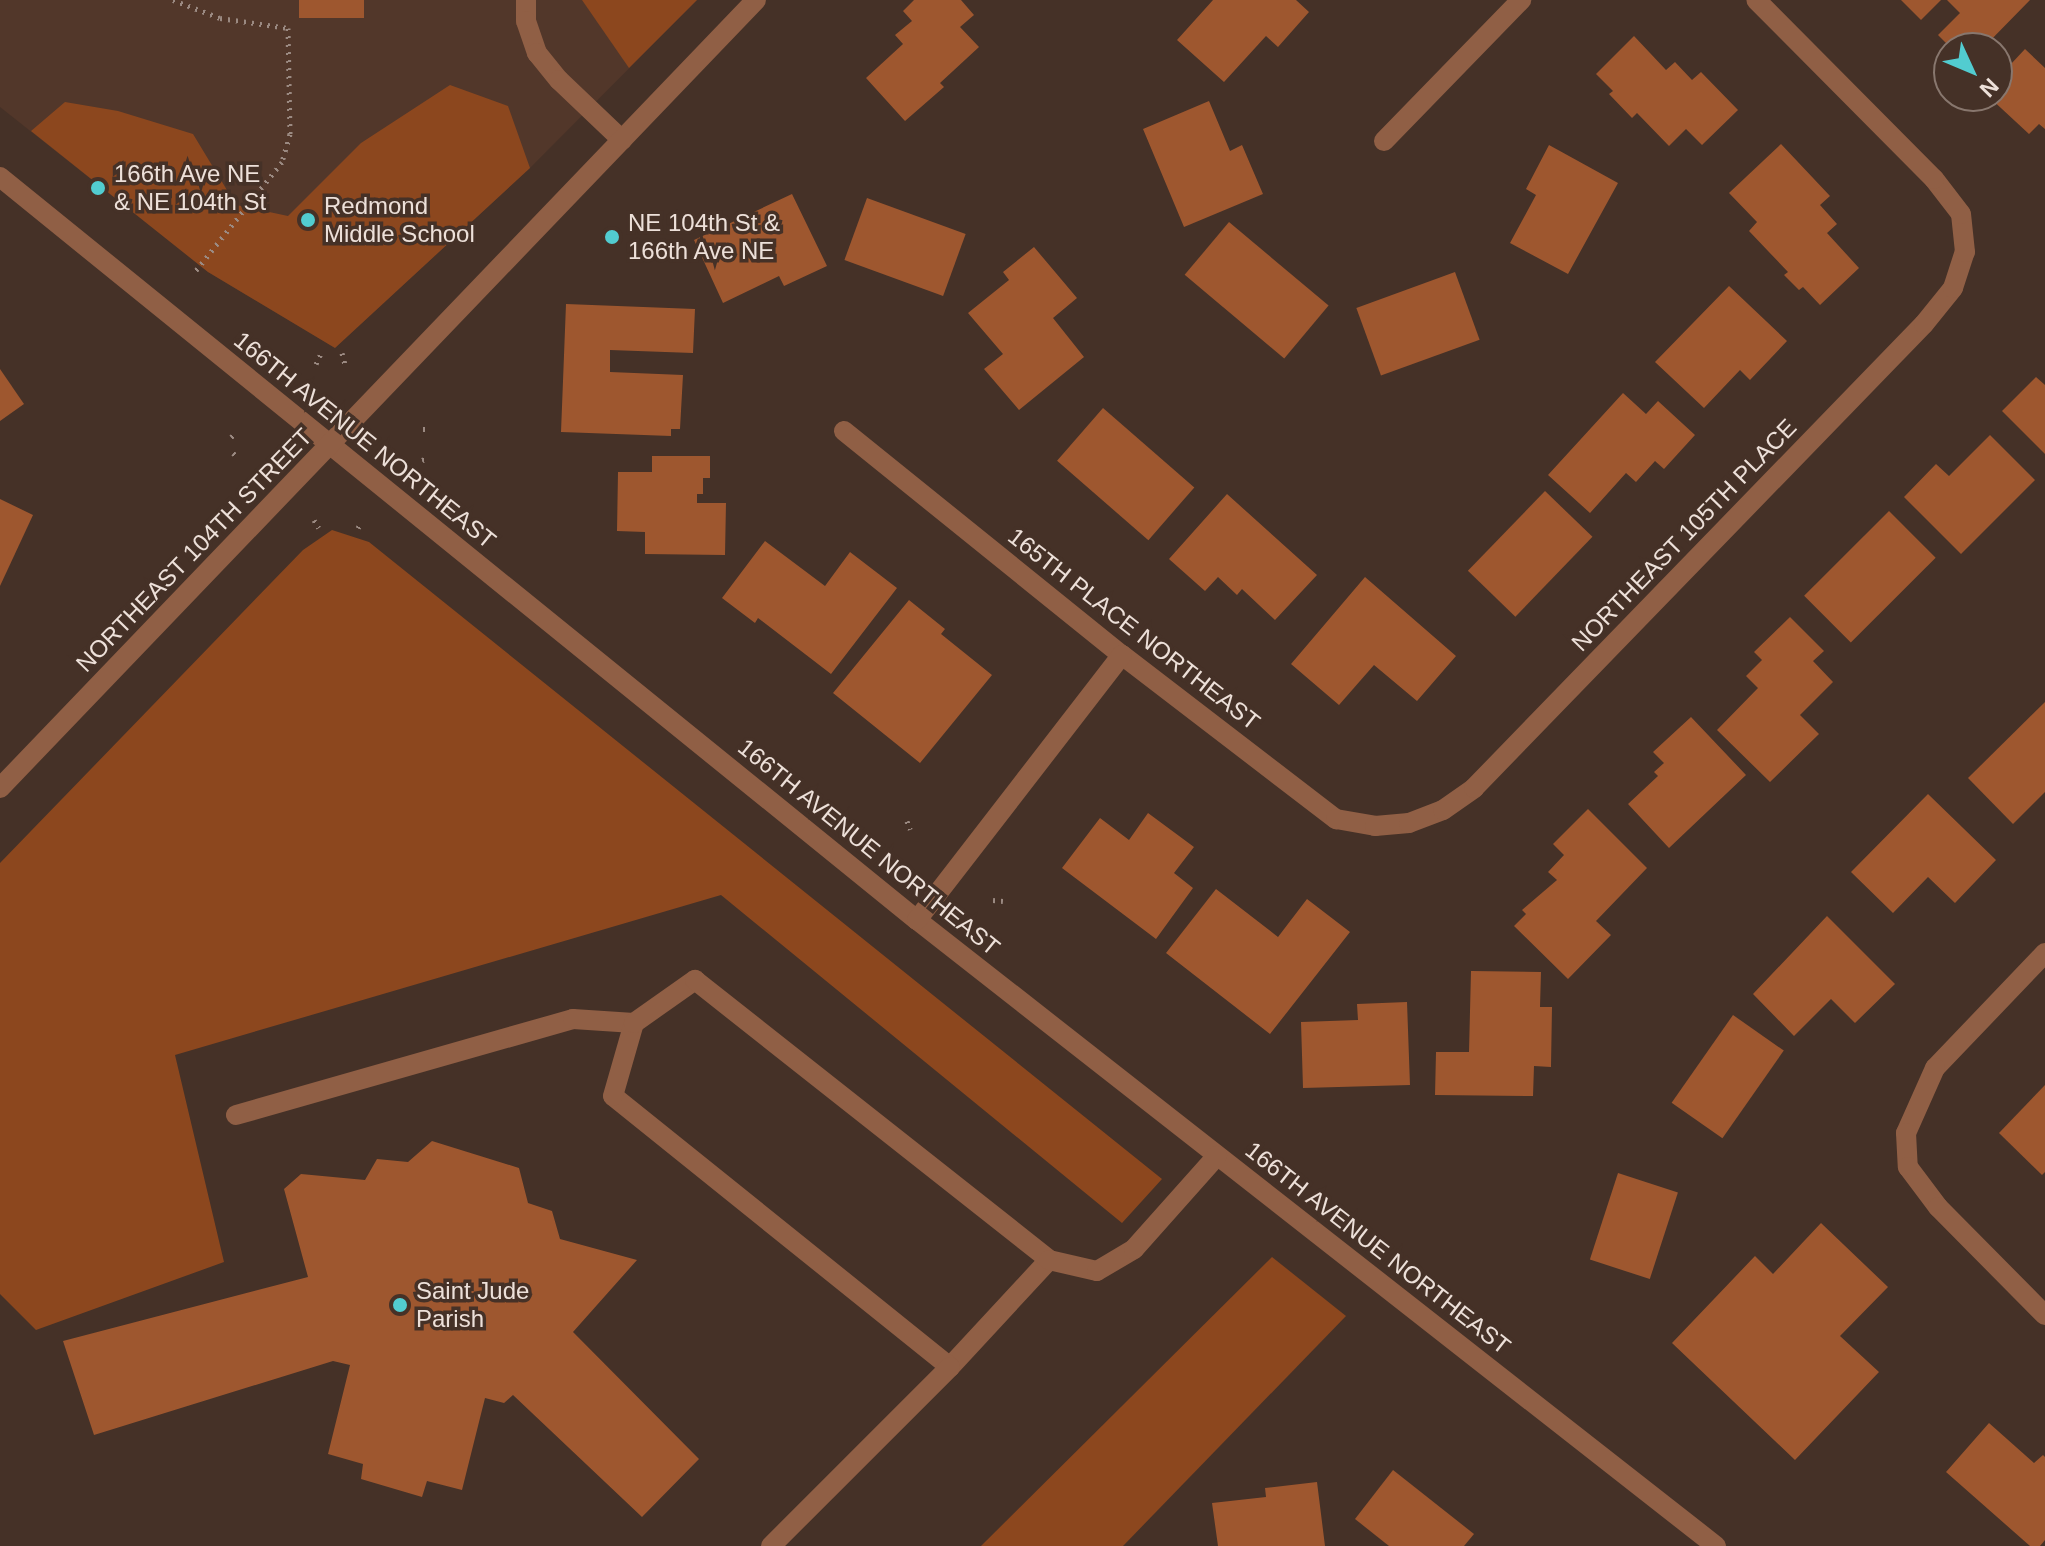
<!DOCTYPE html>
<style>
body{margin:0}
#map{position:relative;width:2045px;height:1546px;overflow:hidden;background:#453127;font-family:Helvetica,sans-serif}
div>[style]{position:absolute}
.built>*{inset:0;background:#52372a}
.forest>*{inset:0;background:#8c471e}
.building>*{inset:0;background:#9e572f;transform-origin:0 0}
.path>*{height:5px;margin-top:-2.5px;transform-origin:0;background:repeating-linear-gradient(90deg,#9b8a82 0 2px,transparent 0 8px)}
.minor>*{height:20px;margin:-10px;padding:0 10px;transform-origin:10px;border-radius:10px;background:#905f45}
.dots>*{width:22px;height:22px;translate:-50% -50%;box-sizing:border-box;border:4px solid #453127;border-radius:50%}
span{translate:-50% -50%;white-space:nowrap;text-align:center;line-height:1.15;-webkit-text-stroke:7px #453127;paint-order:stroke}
.poi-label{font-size:24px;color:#ede0d9}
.left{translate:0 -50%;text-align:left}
.street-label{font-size:24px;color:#ede0d9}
.north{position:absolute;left:1933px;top:32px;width:80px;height:80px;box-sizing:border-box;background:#453127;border:2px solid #88776e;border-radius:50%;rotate:134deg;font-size:22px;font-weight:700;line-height:32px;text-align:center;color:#ede0d9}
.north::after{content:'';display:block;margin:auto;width:28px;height:36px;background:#52ccd0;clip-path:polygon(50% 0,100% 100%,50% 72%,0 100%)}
</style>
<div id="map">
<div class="built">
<i style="clip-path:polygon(0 0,697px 0,530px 168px,335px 348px,208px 272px,0 107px)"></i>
</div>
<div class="forest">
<i style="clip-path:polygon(582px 0,697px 0,629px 68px)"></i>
<i style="clip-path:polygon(450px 85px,508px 106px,530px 168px,335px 348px,208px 272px,31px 131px,65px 102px,118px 111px,193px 134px,236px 205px,288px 216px,361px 143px)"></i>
<i style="clip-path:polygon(332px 530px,369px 542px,1162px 1179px,1122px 1223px,721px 895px,175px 1055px,224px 1262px,36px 1330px,0 1294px,0 863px,303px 550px)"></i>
<i style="clip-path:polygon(1272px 1257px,1346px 1316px,1123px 1546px,981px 1546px)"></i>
</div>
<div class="building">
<i style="left:299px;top:0;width:65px;height:18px"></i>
<i style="clip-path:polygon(914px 0,961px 0,974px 15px,960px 27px,979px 47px,940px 83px,944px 87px,905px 121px,866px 78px,903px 44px,895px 35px,912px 21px,903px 11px)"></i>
<i style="clip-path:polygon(1213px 0,1296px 0,1309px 12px,1278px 47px,1266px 36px,1224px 82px,1177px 40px)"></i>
<i style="clip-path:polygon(1901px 0,1941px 0,1921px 20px)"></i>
<i style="clip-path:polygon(1947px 0,2030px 0,1983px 48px,1951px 48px,1938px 35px,1960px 13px)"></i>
<i style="clip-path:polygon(1634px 36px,1666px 70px,1675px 62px,1692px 80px,1701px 72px,1738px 110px,1702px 145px,1686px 129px,1669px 146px,1637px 113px,1632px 118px,1609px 94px,1613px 91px,1596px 74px)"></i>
<i style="clip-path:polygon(2025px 49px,2045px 68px,2045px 129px,2039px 124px,2029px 134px,1988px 96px,1997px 96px,1997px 79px)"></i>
<i style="clip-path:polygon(1209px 101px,1230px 151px,1242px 145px,1263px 194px,1184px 227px,1143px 129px)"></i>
<i style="clip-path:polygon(1781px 144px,1830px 196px,1820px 205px,1837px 224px,1827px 233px,1859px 268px,1820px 305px,1803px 287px,1799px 290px,1784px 275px,1788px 272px,1749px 231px,1757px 222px,1729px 193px)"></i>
<i style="clip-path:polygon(1549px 145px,1618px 183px,1568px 274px,1510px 243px,1536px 195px,1526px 189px)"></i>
<i style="clip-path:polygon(792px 194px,827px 266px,784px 286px,779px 276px,723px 303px,694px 240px)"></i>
<i style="left:867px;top:198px;width:105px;height:66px;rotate:20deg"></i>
<i style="left:1229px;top:222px;width:130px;height:69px;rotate:40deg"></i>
<i style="clip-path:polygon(1034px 247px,1077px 298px,1053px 318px,1084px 357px,1019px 410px,984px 369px,1003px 354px,968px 313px,1009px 280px,1003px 272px)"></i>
<i style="left:1455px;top:272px;width:72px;height:105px;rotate:70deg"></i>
<i style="clip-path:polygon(1729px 286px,1787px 341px,1750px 380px,1740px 370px,1704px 408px,1655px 362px)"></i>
<i style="clip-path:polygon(566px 304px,695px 309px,693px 353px,610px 350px,610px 372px,683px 375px,680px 429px,671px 429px,671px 436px,561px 432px)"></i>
<i style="clip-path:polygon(0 369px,24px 404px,0 421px)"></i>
<i style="clip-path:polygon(2036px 377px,2045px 385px,2045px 454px,2002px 411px)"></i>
<i style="clip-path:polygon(1623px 393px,1646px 414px,1658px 401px,1695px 435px,1664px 469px,1655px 461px,1636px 482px,1626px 473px,1590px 513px,1548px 475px)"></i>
<i style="left:1103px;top:408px;width:121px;height:70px;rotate:41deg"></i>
<i style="clip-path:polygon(1990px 435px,2035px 480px,1961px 554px,1904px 497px,1936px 464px,1949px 476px)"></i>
<i style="clip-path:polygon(652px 456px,710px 456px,710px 478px,703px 478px,703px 494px,697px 494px,697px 503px,726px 503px,725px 555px,645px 554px,645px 532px,617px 531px,618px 472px,652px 472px)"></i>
<i style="left:1545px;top:491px;width:66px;height:111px;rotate:44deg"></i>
<i style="clip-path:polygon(1227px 494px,1317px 575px,1275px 620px,1242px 589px,1237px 595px,1218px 577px,1205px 591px,1169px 559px)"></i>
<i style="clip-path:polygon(0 499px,33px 515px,0 586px)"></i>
<i style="left:1889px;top:511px;width:66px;height:120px;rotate:45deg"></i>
<i style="clip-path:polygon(765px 541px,825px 586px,850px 552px,897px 588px,831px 674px,758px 618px,755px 623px,722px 598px)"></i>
<i style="clip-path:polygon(1365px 577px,1456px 656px,1417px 701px,1374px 665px,1339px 705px,1291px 664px)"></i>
<i style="clip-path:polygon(909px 600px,945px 629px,941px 634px,992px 675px,920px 763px,833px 693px)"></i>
<i style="clip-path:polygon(1790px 617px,1824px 651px,1813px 661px,1833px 682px,1800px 715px,1819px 734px,1770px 782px,1717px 730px,1758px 688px,1746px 676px,1762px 660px,1754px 652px)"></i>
<i style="clip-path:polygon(2045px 702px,2045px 792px,2013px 824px,1968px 778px)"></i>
<i style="clip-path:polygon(1691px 717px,1746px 775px,1669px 848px,1628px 804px,1658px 776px,1654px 772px,1664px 763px,1653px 752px)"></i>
<i style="clip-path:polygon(1928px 794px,1996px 860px,1955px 903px,1928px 877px,1893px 913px,1851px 872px)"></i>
<i style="clip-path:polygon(1588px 809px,1647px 868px,1596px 921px,1611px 935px,1568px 979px,1514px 926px,1526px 914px,1522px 910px,1557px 880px,1548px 872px,1564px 855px,1553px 844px)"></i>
<i style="clip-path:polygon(1148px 813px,1194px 847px,1174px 873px,1193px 888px,1156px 939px,1062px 868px,1100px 818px,1129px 840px)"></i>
<i style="clip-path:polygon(1216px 889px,1278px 937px,1307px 899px,1350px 932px,1270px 1034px,1166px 953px)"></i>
<i style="clip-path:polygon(1827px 916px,1895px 984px,1855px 1023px,1831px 999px,1794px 1036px,1753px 994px)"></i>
<i style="clip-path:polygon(1471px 971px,1541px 972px,1540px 1007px,1552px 1007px,1551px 1067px,1534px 1066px,1533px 1096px,1435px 1095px,1436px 1052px,1469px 1052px)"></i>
<i style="clip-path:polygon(1407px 1002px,1410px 1085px,1303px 1088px,1301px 1022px,1358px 1020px,1357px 1004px)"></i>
<i style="left:1733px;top:1015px;width:62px;height:107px;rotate:35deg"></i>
<i style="clip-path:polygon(2045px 1085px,2045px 1172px,2042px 1175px,1999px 1133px)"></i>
<i style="clip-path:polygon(432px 1141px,519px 1168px,528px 1203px,552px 1211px,560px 1239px,637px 1260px,573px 1332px,699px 1459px,642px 1517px,513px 1395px,504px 1403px,485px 1398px,462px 1490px,427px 1481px,422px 1497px,361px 1479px,363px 1464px,328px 1454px,350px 1365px,333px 1361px,94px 1435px,63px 1341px,308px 1277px,284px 1189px,301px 1174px,365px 1180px,377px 1159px,408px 1162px)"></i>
<i style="left:1618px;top:1173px;width:63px;height:91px;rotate:18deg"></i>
<i style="clip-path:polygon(1821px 1223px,1888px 1287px,1840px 1336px,1879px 1372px,1795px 1460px,1672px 1343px,1755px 1256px,1773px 1274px)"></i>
<i style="clip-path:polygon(1989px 1423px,2034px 1463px,2043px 1455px,2045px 1457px,2045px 1540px,2040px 1546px,2030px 1546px,1946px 1472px)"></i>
<i style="clip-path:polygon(1393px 1470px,1474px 1534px,1464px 1546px,1389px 1546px,1355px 1519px)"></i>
<i style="clip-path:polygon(1317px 1482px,1325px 1546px,1218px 1546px,1212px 1503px,1266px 1497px,1265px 1488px)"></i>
</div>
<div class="path">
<i style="left:173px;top:0;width:50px;rotate:21deg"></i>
<i style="left:220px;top:18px;width:69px;rotate:8.4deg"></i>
<i style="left:288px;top:28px;width:106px;rotate:88.9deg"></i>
<i style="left:290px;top:134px;width:29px;rotate:106deg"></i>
<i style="left:282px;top:162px;width:142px;rotate:128.4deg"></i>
<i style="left:342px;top:353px;width:11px;rotate:75deg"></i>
<i style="left:316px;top:364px;width:14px;rotate:-65deg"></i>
<i style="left:423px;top:429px;width:7px"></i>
<i style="left:231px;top:437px;width:5px;rotate:-37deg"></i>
<i style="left:233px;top:453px;width:6px;rotate:39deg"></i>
<i style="left:422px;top:460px;width:7px;rotate:-16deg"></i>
<i style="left:314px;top:520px;width:9px;rotate:58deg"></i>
<i style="left:358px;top:528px;width:7px;rotate:-63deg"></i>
<i style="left:907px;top:821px;width:9px;rotate:69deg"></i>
<i style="left:993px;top:900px;width:10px;rotate:6deg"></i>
</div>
<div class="minor">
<i style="left:526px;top:0;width:21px;rotate:90deg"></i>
<i style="left:526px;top:21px;width:34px;rotate:71deg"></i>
<i style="left:537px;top:53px;width:35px;rotate:51deg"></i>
<i style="left:559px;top:80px;width:87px;rotate:43.6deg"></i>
<i style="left:1384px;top:141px;width:197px;rotate:-45.8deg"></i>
<i style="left:0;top:177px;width:1180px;rotate:39.02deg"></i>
<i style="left:917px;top:920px;width:1015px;rotate:38.08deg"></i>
<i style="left:844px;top:431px;width:357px;rotate:38.9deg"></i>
<i style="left:1122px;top:655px;width:270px;rotate:37.5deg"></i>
<i style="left:1336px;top:819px;width:40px;rotate:10deg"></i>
<i style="left:1375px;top:826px;width:34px;rotate:-5deg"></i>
<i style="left:1409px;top:823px;width:36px;rotate:-21deg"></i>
<i style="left:1443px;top:810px;width:38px;rotate:-35deg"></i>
<i style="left:1474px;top:788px;width:646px;rotate:-45.88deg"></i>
<i style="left:1924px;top:324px;width:46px;rotate:-51.1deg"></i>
<i style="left:1953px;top:288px;width:38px;rotate:-72deg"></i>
<i style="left:1965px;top:252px;width:38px;rotate:-96deg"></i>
<i style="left:1961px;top:214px;width:44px;rotate:-127.6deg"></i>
<i style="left:1934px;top:179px;width:252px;rotate:-134.8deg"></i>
<i style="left:0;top:788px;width:1092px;rotate:-46.19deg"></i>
<i style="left:917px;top:920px;width:335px;rotate:-52.3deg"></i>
<i style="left:2045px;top:953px;width:159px;rotate:133.7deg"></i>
<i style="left:1935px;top:1068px;width:71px;rotate:114deg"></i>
<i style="left:1906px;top:1133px;width:34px;rotate:87deg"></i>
<i style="left:1908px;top:1167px;width:50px;rotate:53.1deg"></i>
<i style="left:1938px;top:1207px;width:152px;rotate:45.3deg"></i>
<i style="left:236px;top:1115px;width:350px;rotate:-15.9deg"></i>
<i style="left:573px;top:1019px;width:61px;rotate:3.8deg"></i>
<i style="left:1049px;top:1260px;width:146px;rotate:132.8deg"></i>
<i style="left:950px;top:1367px;width:432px;rotate:-141.2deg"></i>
<i style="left:613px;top:1096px;width:76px;rotate:-74deg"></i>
<i style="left:634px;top:1023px;width:75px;rotate:-35.2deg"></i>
<i style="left:695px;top:980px;width:451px;rotate:38.3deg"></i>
<i style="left:1049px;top:1260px;width:49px;rotate:12.9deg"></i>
<i style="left:1097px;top:1271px;width:43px;rotate:-30.7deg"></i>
<i style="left:1134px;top:1249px;width:125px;rotate:-48.3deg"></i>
<i style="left:771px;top:1546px;width:253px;rotate:-45deg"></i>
</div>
<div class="dots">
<i style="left:98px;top:188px;background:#52ccd0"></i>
<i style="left:308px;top:220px;background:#52ccd0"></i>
<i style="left:612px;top:237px;background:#52ccd0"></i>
<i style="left:400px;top:1305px;background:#52ccd0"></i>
</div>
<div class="poi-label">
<span class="left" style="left:114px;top:188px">166th Ave NE<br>&amp; NE 104th St</span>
<span class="left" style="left:324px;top:220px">Redmond<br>Middle School</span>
<span class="left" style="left:628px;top:237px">NE 104th St &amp;<br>166th Ave NE</span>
<span class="left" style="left:416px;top:1305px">Saint Jude<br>Parish</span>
</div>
<div class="street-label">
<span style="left:365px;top:440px;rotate:39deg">166TH AVENUE NORTHEAST</span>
<span style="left:1684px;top:535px;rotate:-46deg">NORTHEAST 105TH PLACE</span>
<span style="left:194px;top:550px;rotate:-46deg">NORTHEAST 104TH STREET</span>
<span style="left:1134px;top:629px;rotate:38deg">165TH PLACE NORTHEAST</span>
<span style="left:869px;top:847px;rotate:39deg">166TH AVENUE NORTHEAST</span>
<span style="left:1378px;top:1248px;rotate:38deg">166TH AVENUE NORTHEAST</span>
</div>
<div class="north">N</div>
</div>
